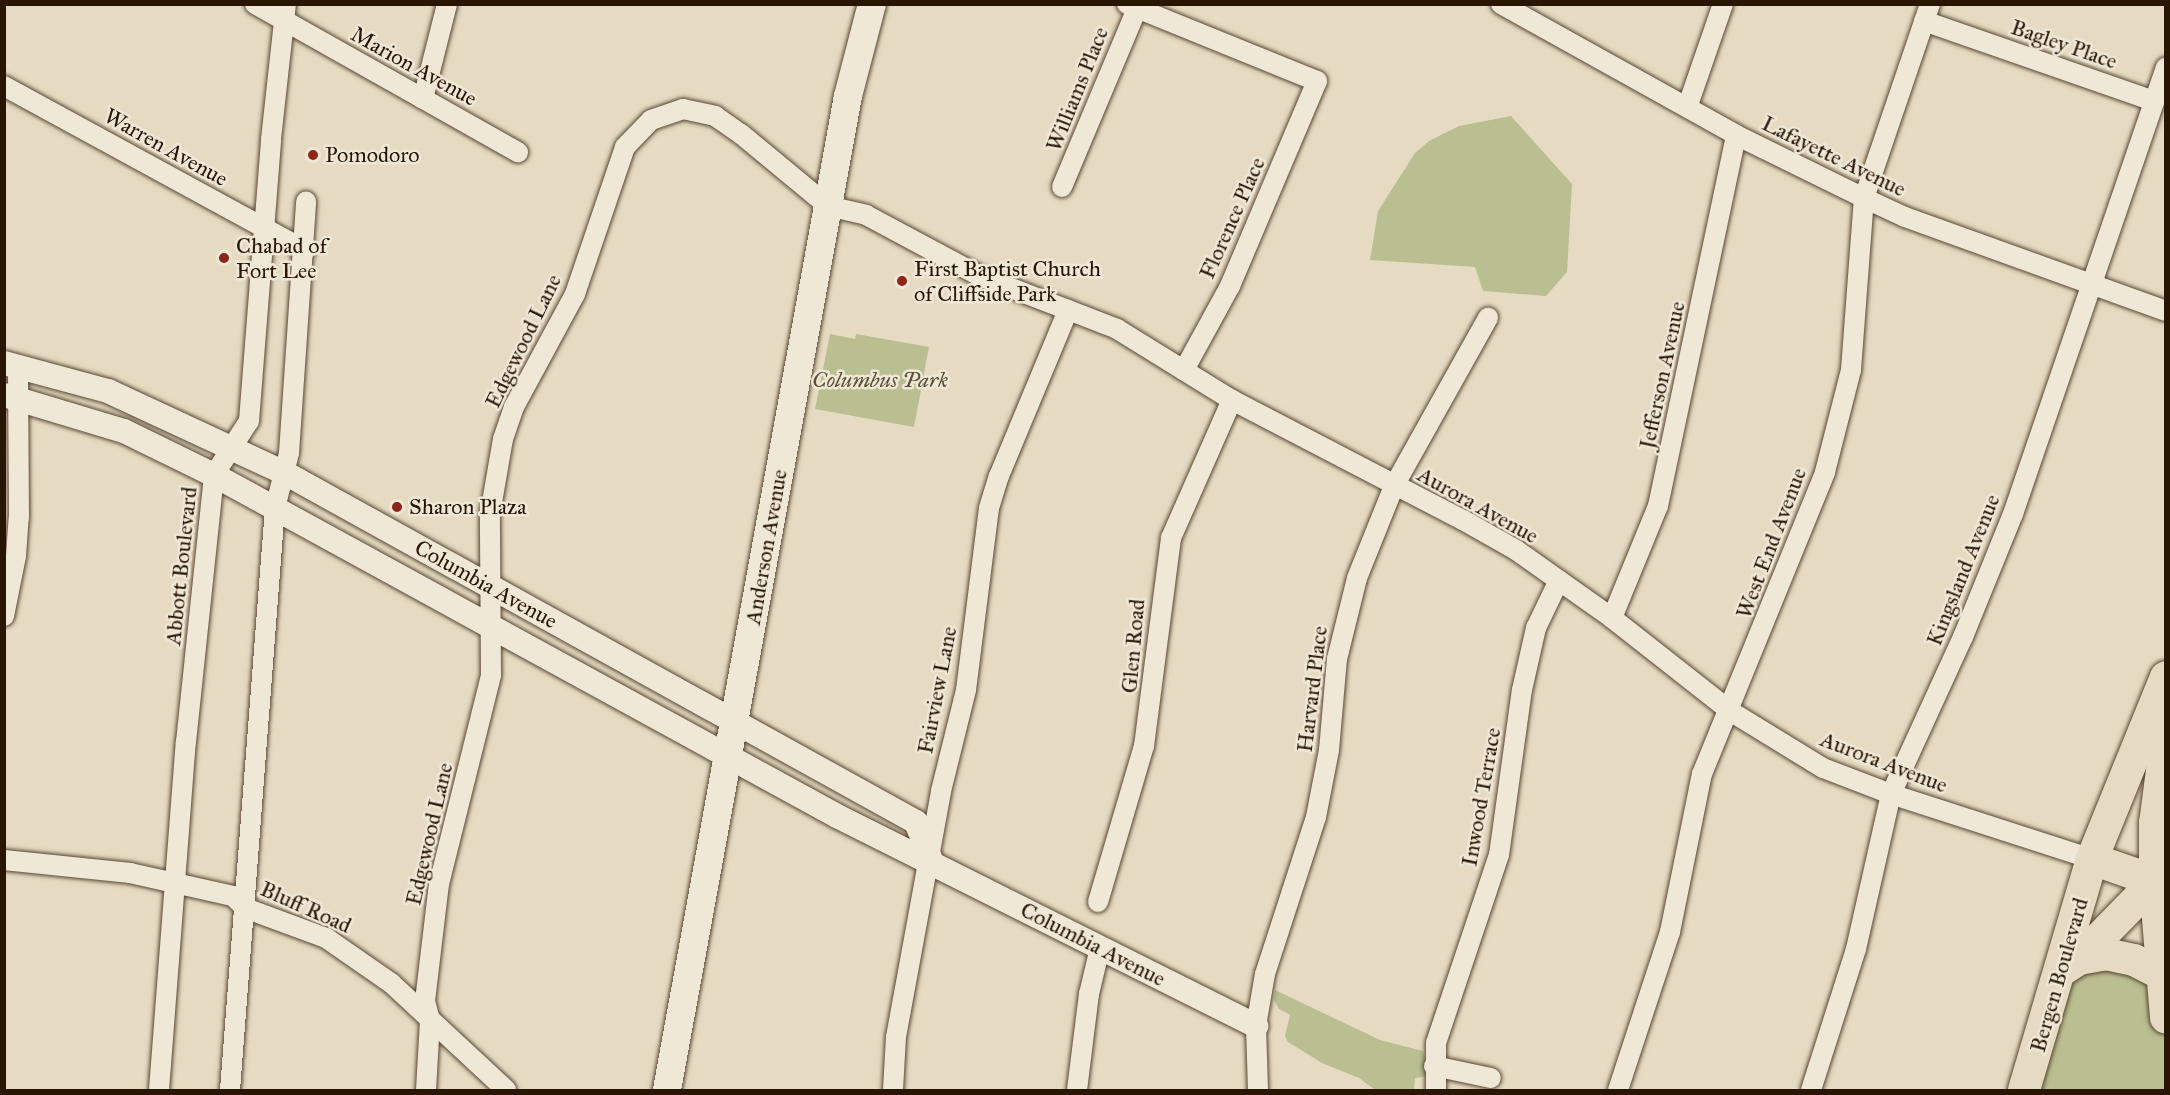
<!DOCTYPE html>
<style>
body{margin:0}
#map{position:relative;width:2170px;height:1095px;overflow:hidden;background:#e6dbc2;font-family:"IM FELL Great Primer",serif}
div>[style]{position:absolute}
.green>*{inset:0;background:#b9bf90}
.roads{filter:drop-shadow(0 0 2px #584632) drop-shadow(0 0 2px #584632)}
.minor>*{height:20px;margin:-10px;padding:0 10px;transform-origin:10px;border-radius:10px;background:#efe8d7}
.tertiary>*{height:24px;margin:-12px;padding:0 12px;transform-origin:12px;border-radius:12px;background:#efe8d7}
.secondary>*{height:28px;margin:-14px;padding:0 14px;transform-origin:14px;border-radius:14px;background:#efe8d7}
.primary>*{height:32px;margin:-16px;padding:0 16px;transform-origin:16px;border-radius:16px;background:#e6dbc2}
.dots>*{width:16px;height:16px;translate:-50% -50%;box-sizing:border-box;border:3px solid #efe8d7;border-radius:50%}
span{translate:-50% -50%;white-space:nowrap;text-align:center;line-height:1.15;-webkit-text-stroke:5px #efe8d7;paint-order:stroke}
.street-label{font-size:22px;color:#281502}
.poi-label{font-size:22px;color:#281502}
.left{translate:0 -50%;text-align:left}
.park-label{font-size:22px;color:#5b5034;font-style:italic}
.frame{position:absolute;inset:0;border:6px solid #281502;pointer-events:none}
</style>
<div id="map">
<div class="green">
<i style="clip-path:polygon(1511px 116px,1572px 184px,1567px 272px,1546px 296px,1483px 291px,1475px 267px,1370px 260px,1378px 211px,1415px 153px,1429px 141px,1459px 126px)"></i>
<i style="clip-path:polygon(830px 334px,855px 339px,856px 334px,929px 347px,914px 427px,815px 409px)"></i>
<i style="clip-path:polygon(2079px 959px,2160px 973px,2166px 1018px,2165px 1090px,2024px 1090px)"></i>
<i style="clip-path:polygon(1275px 990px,1380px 1040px,1423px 1051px,1428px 1076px,1415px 1078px,1414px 1090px,1375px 1090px,1359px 1078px,1322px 1063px,1288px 1042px,1285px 1036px,1290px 1015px,1279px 1009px,1274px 1000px)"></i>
</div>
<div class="roads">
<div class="minor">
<i style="left:255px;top:4px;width:302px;rotate:29.4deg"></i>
<i style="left:1127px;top:4px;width:205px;rotate:22.1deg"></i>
<i style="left:1317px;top:81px;width:223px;rotate:113deg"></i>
<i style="left:1230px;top:286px;width:96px;rotate:118.7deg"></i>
<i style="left:1501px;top:4px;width:269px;rotate:29.1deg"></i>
<i style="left:1736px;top:135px;width:143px;rotate:26.2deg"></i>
<i style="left:1864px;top:198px;width:45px;rotate:24.9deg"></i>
<i style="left:1905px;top:217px;width:277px;rotate:19.8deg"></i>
<i style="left:1924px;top:21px;width:244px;rotate:19.2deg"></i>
<i style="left:4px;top:86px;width:343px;rotate:28.6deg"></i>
<i style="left:423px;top:99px;width:98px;rotate:-75.8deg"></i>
<i style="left:1688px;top:105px;width:107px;rotate:-70.9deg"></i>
<i style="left:1062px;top:187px;width:193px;rotate:-67.2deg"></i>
<i style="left:4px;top:616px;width:61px;rotate:-78.7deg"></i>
<i style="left:16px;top:556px;width:39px;rotate:-86deg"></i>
<i style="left:19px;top:517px;width:151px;rotate:-90.4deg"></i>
<i style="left:1612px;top:618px;width:121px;rotate:-67.7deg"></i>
<i style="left:1658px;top:506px;width:379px;rotate:-78.1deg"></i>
<i style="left:4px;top:860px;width:127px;rotate:5.9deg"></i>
<i style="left:130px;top:873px;width:106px;rotate:12.6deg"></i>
<i style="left:233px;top:896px;width:17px;rotate:45deg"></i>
<i style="left:245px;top:908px;width:86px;rotate:20.3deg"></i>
<i style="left:326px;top:938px;width:79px;rotate:34.7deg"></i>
<i style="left:391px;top:983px;width:157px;rotate:42.9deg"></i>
<i style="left:1098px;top:902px;width:163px;rotate:-73.6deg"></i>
<i style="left:1144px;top:746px;width:210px;rotate:-82.6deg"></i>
<i style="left:1171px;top:538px;width:151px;rotate:-66.2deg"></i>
<i style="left:1434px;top:1066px;width:58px;rotate:11.9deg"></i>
<i style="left:159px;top:1090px;width:349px;rotate:-85.6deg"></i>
<i style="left:186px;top:742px;width:268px;rotate:-84deg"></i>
<i style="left:214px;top:475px;width:64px;rotate:-57.1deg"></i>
<i style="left:249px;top:421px;width:283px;rotate:-85.5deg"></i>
<i style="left:271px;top:139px;width:136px;rotate:-83.7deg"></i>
<i style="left:230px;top:1090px;width:584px;rotate:-85.58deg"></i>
<i style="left:275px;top:508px;width:57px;rotate:-75.7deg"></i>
<i style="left:289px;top:453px;width:252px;rotate:-86.1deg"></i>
<i style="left:426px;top:1090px;width:70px;rotate:-86.7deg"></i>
<i style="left:430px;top:1020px;width:20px;rotate:-105deg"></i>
<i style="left:425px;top:1001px;width:118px;rotate:-83.2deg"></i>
<i style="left:439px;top:884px;width:215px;rotate:-76deg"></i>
<i style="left:491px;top:675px;width:161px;rotate:-90.4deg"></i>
<i style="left:490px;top:514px;width:76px;rotate:-80.2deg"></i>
<i style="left:503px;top:439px;width:34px;rotate:-71deg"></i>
<i style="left:514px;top:407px;width:128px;rotate:-61.6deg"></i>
<i style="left:575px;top:294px;width:155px;rotate:-71.2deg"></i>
<i style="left:625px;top:147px;width:37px;rotate:-46deg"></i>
<i style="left:651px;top:120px;width:34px;rotate:-19deg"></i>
<i style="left:683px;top:109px;width:33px;rotate:12deg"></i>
<i style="left:715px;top:116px;width:32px;rotate:35deg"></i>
<i style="left:741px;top:134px;width:113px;rotate:39.6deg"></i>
<i style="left:828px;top:206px;width:39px;rotate:13deg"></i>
<i style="left:866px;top:215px;width:129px;rotate:28.2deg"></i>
<i style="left:980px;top:276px;width:147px;rotate:21.1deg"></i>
<i style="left:1117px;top:329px;width:135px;rotate:31.7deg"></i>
<i style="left:1232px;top:400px;width:260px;rotate:27.5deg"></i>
<i style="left:1463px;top:520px;width:61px;rotate:29.5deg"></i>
<i style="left:1516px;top:550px;width:118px;rotate:35.3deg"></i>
<i style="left:1612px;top:618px;width:150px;rotate:38.2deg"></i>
<i style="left:1730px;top:711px;width:109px;rotate:31.5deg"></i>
<i style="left:1823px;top:768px;width:73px;rotate:20.9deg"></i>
<i style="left:1891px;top:794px;width:211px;rotate:17.9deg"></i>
<i style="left:893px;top:1090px;width:53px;rotate:-86.8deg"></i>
<i style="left:896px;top:1037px;width:250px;rotate:-79.6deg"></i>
<i style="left:941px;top:791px;width:104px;rotate:-76.1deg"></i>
<i style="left:966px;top:690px;width:183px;rotate:-82.8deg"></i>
<i style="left:989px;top:508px;width:34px;rotate:-73deg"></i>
<i style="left:999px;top:476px;width:180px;rotate:-67.4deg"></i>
<i style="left:1077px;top:1090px;width:97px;rotate:-82.9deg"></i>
<i style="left:1089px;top:994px;width:47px;rotate:-76.6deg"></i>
<i style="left:1258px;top:1090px;width:64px;rotate:-91.8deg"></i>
<i style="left:1256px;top:1026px;width:53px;rotate:-80.2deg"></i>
<i style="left:1265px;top:974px;width:165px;rotate:-72deg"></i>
<i style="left:1316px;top:817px;width:68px;rotate:-79deg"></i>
<i style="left:1329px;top:750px;width:91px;rotate:-85deg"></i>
<i style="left:1337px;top:659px;width:83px;rotate:-76.1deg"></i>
<i style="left:1357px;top:578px;width:99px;rotate:-68.1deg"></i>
<i style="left:1394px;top:486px;width:193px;rotate:-60.8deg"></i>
<i style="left:1436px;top:1090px;width:47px;rotate:-90deg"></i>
<i style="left:1436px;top:1043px;width:198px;rotate:-71.5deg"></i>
<i style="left:1499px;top:855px;width:167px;rotate:-82.1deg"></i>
<i style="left:1522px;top:690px;width:64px;rotate:-77.3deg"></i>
<i style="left:1536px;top:628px;width:53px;rotate:-64.4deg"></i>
<i style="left:1618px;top:1090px;width:166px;rotate:-71.8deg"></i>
<i style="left:1670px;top:932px;width:161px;rotate:-78.6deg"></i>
<i style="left:1702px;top:774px;width:326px;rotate:-67.8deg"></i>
<i style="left:1825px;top:472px;width:105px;rotate:-75.7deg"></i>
<i style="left:1851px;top:370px;width:172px;rotate:-85.7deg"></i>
<i style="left:1864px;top:198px;width:205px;rotate:-71.2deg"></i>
<i style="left:1811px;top:1090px;width:148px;rotate:-72.3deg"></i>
<i style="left:1856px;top:949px;width:159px;rotate:-77.3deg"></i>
<i style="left:1891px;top:794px;width:173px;rotate:-65.4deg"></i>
<i style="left:1963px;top:637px;width:133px;rotate:-67.9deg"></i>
<i style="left:2013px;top:514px;width:472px;rotate:-71.1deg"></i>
</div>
<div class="tertiary">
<i style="left:4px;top:363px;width:108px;rotate:15.1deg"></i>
<i style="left:108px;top:391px;width:195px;rotate:24.9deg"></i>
<i style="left:285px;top:473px;width:721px;rotate:28.95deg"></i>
<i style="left:916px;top:822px;width:41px;rotate:68.5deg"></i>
<i style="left:4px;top:395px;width:125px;rotate:16.7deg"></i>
<i style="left:124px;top:431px;width:100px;rotate:26.1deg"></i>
<i style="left:214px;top:475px;width:710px;rotate:28.69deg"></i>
<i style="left:837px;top:816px;width:469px;rotate:26.6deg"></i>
</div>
<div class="secondary">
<i style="left:667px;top:1090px;width:1010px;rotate:-79.68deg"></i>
<i style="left:848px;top:96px;width:95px;rotate:-75.4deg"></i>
</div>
<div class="primary">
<i style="left:2166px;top:740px;width:84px;rotate:97.5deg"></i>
<i style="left:2155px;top:823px;width:58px;rotate:90deg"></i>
<i style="left:2155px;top:881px;width:137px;rotate:85.4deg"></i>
<i style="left:2092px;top:859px;width:67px;rotate:19.2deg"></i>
<i style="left:2079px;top:959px;width:27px;rotate:-10deg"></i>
<i style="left:2106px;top:954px;width:29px;rotate:12deg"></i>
<i style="left:2134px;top:960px;width:29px;rotate:27deg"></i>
<i style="left:2062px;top:970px;width:20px;rotate:-33deg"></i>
<i style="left:2079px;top:959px;width:109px;rotate:-45.7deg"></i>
<i style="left:2024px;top:1090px;width:241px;rotate:-73.6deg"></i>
<i style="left:2092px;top:859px;width:196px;rotate:-67.9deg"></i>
</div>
</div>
<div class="dots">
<i style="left:313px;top:155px;background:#8f2418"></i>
<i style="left:224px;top:258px;background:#8f2418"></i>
<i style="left:902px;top:281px;background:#8f2418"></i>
<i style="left:397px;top:507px;background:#8f2418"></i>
</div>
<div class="street-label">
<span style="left:2064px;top:44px;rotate:19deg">Bagley Place</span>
<span style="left:414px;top:66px;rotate:29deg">Marion Avenue</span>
<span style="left:1077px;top:89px;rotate:-68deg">Williams Place</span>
<span style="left:166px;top:147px;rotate:29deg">Warren Avenue</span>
<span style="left:1834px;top:156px;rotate:26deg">Lafayette Avenue</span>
<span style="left:1232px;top:218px;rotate:-66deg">Florence Place</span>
<span style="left:523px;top:341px;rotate:-64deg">Edgewood Lane</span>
<span style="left:1662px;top:375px;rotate:-78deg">Jefferson Avenue</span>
<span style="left:1478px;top:505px;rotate:29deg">Aurora Avenue</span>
<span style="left:1771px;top:543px;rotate:-69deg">West End Avenue</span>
<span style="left:766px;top:547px;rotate:-80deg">Anderson Avenue</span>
<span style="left:181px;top:566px;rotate:-84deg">Abbott Boulevard</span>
<span style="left:1963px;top:570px;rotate:-68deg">Kingsland Avenue</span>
<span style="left:486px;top:584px;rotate:29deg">Columbia Avenue</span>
<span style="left:1133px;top:646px;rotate:-85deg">Glen Road</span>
<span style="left:1312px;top:689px;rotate:-83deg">Harvard Place</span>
<span style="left:937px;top:690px;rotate:-79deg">Fairview Lane</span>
<span style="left:1884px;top:762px;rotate:21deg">Aurora Avenue</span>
<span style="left:1481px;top:797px;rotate:-80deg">Inwood Terrace</span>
<span style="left:429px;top:834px;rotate:-77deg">Edgewood Lane</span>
<span style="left:306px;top:907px;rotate:24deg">Bluff Road</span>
<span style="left:1093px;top:944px;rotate:27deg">Columbia Avenue</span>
<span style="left:2059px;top:975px;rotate:-74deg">Bergen Boulevard</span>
</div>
<div class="poi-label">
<span class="left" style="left:325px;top:155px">Pomodoro</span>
<span class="left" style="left:236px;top:258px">Chabad of<br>Fort Lee</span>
<span class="left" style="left:914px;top:281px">First Baptist Church<br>of Cliffside Park</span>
<span class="left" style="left:409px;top:507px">Sharon Plaza</span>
</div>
<div class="park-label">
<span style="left:880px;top:380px">Columbus Park</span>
</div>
<div class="frame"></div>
</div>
